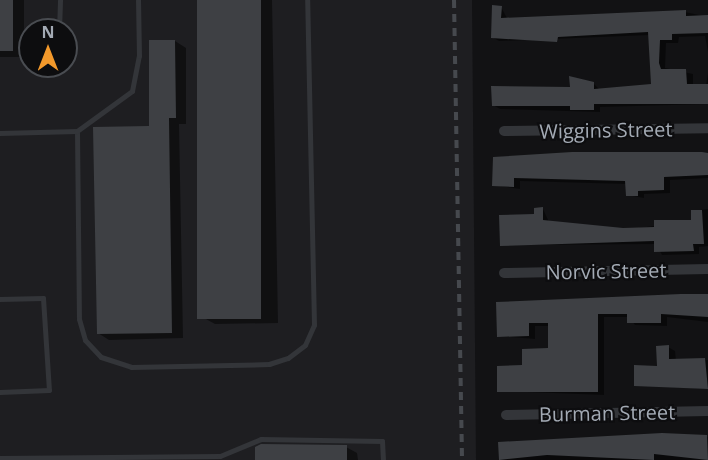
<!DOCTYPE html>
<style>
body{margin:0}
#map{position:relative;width:708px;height:460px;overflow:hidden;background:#121214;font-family:"Open Sans",sans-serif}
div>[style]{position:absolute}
.built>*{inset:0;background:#1e1e21}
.shadow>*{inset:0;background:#0007;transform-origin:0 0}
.building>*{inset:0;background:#3e4044;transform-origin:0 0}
.lane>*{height:5px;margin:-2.5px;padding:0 2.5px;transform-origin:2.5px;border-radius:2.5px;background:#333539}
.street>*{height:10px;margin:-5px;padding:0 5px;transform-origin:5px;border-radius:5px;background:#333539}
.rail>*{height:4px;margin-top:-2px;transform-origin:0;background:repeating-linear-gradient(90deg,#46494e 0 8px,transparent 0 14px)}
span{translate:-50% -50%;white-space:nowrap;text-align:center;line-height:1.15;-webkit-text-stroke:4.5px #0d0d0f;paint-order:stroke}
.street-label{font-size:20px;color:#a3aab4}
.north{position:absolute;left:18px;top:18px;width:60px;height:60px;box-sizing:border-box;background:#0d0d0f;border:2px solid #494c51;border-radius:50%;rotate:0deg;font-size:16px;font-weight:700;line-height:24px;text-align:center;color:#a3aab4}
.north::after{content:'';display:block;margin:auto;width:21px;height:27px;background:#f3992b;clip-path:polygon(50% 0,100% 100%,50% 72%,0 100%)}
</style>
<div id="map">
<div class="built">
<i style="clip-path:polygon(evenodd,0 0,472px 0,476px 460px,0 460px,0 0,30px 30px,66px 30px,66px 66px,30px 66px,30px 30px)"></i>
</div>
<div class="shadow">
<i style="left:0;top:0;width:24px;height:57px"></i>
<i style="clip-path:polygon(199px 0,272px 0,278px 323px,215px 324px,204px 318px)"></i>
<i style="clip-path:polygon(501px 7px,508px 20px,685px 12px,708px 17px,708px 52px,705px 36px,679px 37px,678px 43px,666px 43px,665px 68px,693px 74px,693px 86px,706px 86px,708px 73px,708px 104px,600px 107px,600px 112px,500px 109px,493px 105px,593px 83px,600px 90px,652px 85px,650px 35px,499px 41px,492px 37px)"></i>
<i style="clip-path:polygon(175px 41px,186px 48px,186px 124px,179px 124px,183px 338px,109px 340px,98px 333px)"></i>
<i style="clip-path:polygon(708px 155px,708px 178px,670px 180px,670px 193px,644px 194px,644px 198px,627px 195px,627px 184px,520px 181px,520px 189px,494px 185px,495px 159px)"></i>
<i style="clip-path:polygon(543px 209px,549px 222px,623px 230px,693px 221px,693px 211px,708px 209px,708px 246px,699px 247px,699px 254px,662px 255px,656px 244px,501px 245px)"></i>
<i style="clip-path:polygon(708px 298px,708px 322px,667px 317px,667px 326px,635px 325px,629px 317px,604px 317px,604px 395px,499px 391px,550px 350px,550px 326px,535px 326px,535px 339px,498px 336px,498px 304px)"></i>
<i style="clip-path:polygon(668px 347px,675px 351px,676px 361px,708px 360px,708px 389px,635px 385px,658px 367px)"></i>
<i style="clip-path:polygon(662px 434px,708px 437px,708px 460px,500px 460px,500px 443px)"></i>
<i style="clip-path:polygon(346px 447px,357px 453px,358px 460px,257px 460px)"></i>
</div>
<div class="building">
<i style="left:0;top:0;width:13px;height:51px"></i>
<i style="left:197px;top:0;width:64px;height:319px"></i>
<i style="clip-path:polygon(492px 5px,502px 6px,501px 18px,686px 10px,686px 16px,708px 15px,708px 33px,672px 34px,672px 40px,660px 40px,659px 63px,661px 69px,686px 69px,687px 84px,708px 84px,708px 104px,594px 104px,594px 110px,570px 110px,570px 106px,492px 106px,491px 86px,570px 87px,569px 76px,594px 82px,594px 89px,651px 84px,648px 32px,558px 37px,557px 42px,491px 38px)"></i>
<i style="clip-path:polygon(149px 40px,175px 40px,176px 118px,169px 118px,172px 333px,97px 334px,93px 127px,149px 126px)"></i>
<i style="clip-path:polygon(572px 152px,702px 152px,708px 153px,708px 175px,664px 177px,664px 190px,638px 191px,638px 196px,626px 196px,625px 181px,514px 178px,514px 187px,492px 186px,493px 157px)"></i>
<i style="clip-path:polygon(543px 207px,543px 220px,623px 228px,654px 227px,654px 220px,691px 220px,691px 210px,702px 210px,704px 244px,693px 244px,694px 251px,654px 252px,654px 241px,500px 246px,499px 215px,534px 214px,534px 208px)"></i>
<i style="clip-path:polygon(681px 294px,708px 294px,708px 317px,661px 314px,661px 323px,627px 323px,627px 314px,598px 314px,598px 392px,497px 392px,497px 366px,522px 365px,522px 349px,548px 348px,548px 323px,529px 323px,529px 336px,497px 337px,496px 302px)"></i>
<i style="clip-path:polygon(669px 345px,669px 359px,705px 358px,708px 389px,634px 386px,634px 365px,657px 366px,656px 346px)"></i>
<i style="clip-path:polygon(662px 433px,707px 435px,708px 460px,654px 454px,654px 460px,547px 455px,499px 460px,498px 442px)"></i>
<i style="clip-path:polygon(261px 444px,347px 445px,347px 460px,255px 460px,255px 447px)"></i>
</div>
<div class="lane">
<i style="left:59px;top:30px;width:30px;rotate:-88deg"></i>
<i style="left:58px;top:71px;width:5px;rotate:-90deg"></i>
<i style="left:77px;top:131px;width:188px;rotate:89.4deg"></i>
<i style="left:79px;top:319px;width:22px;rotate:74deg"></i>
<i style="left:85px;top:340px;width:23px;rotate:47deg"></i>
<i style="left:101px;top:357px;width:32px;rotate:18deg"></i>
<i style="left:131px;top:367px;width:138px;rotate:-1.2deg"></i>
<i style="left:269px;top:364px;width:20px;rotate:-18deg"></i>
<i style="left:288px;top:358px;width:21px;rotate:-37deg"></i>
<i style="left:305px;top:345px;width:22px;rotate:-66deg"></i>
<i style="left:314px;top:325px;width:325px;rotate:-91.2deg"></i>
<i style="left:0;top:133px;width:77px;rotate:-1.5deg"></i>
<i style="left:77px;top:131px;width:68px;rotate:-36deg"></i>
<i style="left:132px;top:91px;width:36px;rotate:-79deg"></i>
<i style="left:139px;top:56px;width:56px;rotate:-91deg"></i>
<i style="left:0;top:299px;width:43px;rotate:-1.3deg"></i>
<i style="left:43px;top:298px;width:92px;rotate:86.3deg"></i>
<i style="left:49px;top:390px;width:49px;rotate:177.7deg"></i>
<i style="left:0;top:458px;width:220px;rotate:-0.5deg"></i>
<i style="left:220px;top:456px;width:44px;rotate:-22.5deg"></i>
<i style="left:261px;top:439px;width:121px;rotate:0.9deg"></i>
<i style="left:382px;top:441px;width:19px;rotate:87deg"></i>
</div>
<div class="street">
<i style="left:504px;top:131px;width:204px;rotate:-0.8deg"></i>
<i style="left:504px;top:273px;width:204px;rotate:-1.1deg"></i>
<i style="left:506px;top:415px;width:202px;rotate:-1.1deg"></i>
</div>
<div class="rail">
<i style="left:454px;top:0;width:460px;rotate:89deg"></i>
</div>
<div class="street-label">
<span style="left:606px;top:130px;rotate:-1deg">Wiggins Street</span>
<span style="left:606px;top:271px;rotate:-1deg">Norvic Street</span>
<span style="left:607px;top:413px;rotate:-1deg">Burman Street</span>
</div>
<div class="north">N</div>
</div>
